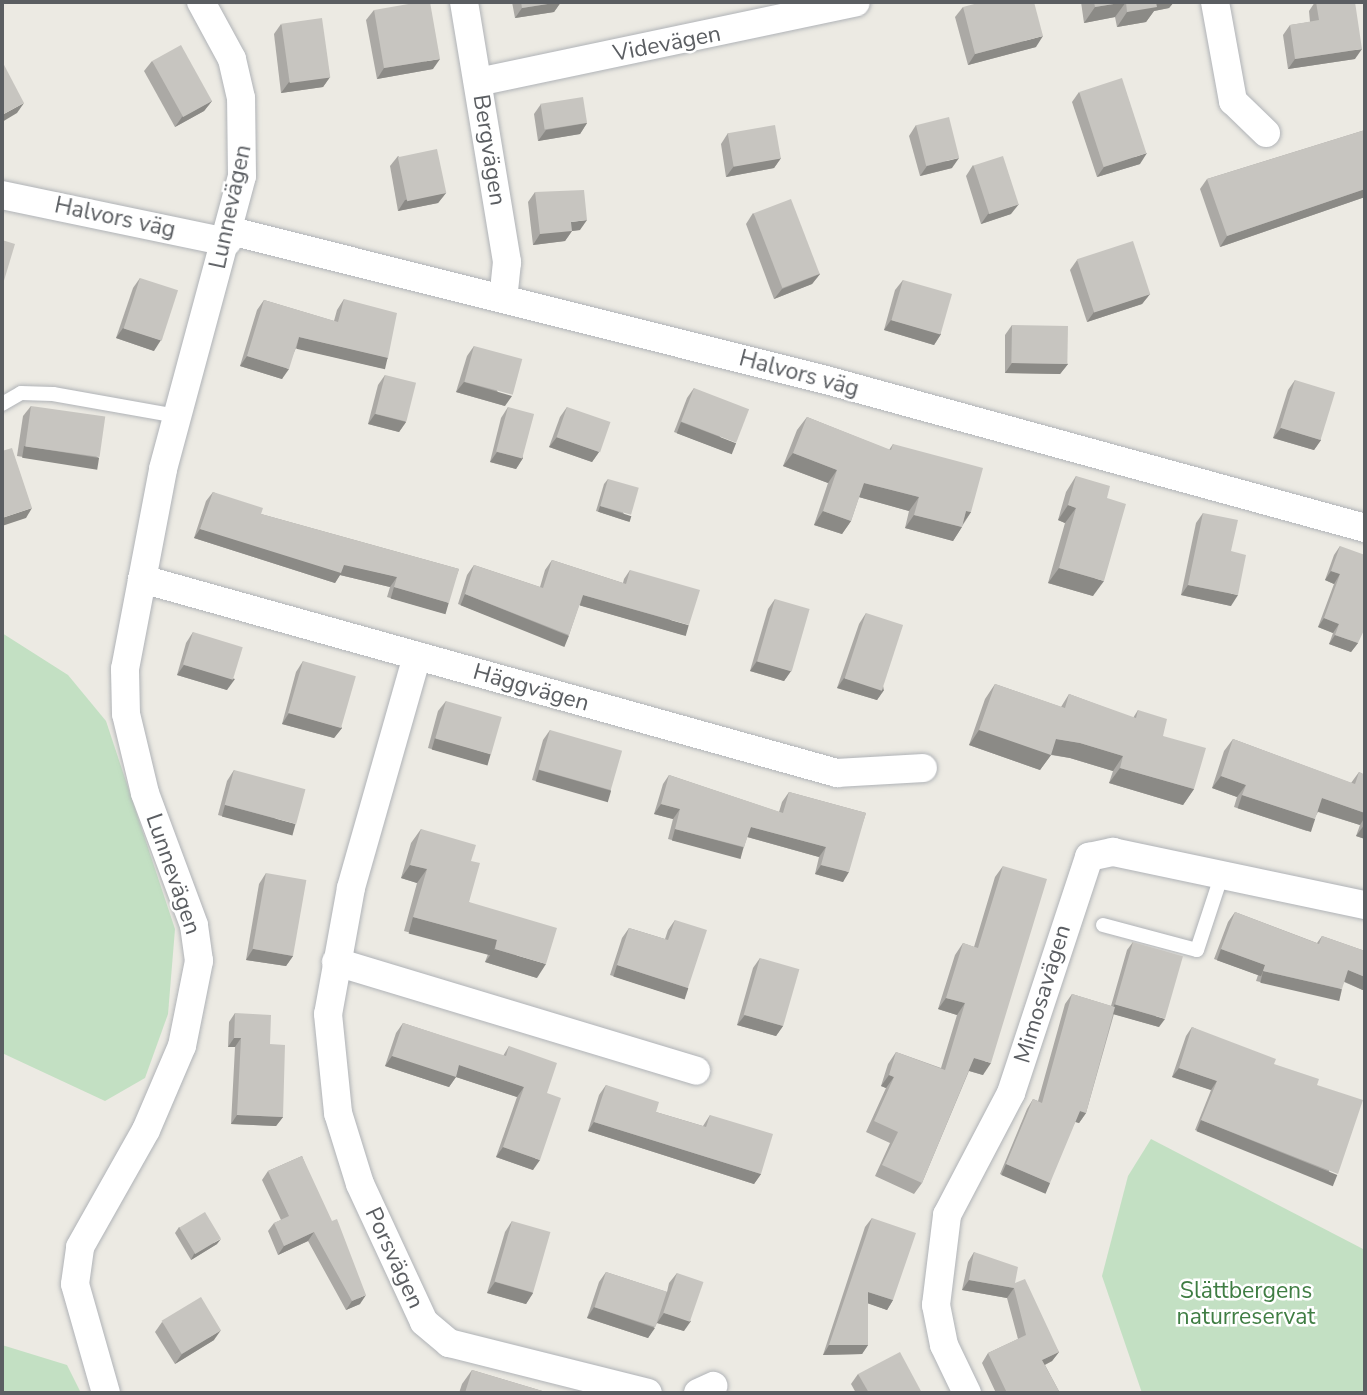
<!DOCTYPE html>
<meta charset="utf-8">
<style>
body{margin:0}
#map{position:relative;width:1367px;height:1395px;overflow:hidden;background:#eceae3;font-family:"Nunito Sans",sans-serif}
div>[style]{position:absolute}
.green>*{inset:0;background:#c3e0c3}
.roads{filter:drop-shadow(0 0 2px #b0b3b7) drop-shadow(0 0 2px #b0b3b7)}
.lane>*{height:14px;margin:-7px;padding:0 7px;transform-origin:7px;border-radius:7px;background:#fff}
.street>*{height:28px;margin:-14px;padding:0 14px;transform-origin:14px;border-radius:14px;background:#fff}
.wall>*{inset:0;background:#aba9a5}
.shaded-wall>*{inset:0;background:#8b8a86;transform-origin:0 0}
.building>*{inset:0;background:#c7c5c0;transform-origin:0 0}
span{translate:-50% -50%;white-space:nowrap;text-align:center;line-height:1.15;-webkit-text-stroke:5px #fff;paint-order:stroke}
.street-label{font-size:23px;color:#5b5e62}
.park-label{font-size:23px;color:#3f7d43}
.frame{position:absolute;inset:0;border:4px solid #5b5e62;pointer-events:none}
</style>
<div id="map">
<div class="green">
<i style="clip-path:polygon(2px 633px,68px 675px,106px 721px,175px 929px,168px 1014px,145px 1078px,105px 1101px,2px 1053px)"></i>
<i style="clip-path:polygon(1151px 1139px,1365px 1250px,1365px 1393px,1142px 1393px,1102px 1276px,1128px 1176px)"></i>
<i style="clip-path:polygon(2px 1345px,67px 1365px,81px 1393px,2px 1393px)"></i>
</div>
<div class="roads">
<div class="lane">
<i style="left:2px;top:404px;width:22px;rotate:-30deg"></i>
<i style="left:21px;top:393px;width:32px;rotate:2deg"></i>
<i style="left:53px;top:394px;width:125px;rotate:10.1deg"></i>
<i style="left:1103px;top:925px;width:97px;rotate:14.9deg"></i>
<i style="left:1197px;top:950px;width:80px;rotate:-71.8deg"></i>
</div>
<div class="street">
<i style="left:464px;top:2px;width:264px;rotate:80.6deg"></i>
<i style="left:507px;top:262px;width:36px;rotate:96deg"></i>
<i style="left:1215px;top:2px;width:101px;rotate:79.7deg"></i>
<i style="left:1233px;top:101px;width:46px;rotate:44.1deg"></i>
<i style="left:478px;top:82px;width:386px;rotate:-11.9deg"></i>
<i style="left:2px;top:195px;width:230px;rotate:11.8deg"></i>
<i style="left:231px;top:231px;width:613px;rotate:14.06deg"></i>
<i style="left:826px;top:380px;width:559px;rotate:15.35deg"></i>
<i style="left:142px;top:579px;width:722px;rotate:15.6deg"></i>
<i style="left:837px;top:773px;width:86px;rotate:-3.3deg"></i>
<i style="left:417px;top:656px;width:241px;rotate:105.9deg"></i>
<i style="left:351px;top:888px;width:128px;rotate:100.3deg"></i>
<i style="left:328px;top:1014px;width:100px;rotate:84.2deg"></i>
<i style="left:338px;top:1113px;width:74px;rotate:72.8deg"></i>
<i style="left:360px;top:1184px;width:152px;rotate:65.1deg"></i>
<i style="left:424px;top:1322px;width:33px;rotate:40deg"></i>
<i style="left:449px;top:1343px;width:205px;rotate:14.1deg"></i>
<i style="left:336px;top:962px;width:376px;rotate:16.8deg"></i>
<i style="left:106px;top:1393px;width:113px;rotate:-105.9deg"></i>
<i style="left:75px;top:1284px;width:37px;rotate:-82deg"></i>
<i style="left:80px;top:1247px;width:134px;rotate:-60.6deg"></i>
<i style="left:146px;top:1130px;width:91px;rotate:-66.8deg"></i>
<i style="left:182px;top:1046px;width:87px;rotate:-78.7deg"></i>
<i style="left:199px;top:961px;width:36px;rotate:-98deg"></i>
<i style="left:194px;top:925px;width:141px;rotate:-110.4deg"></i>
<i style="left:145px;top:793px;width:81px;rotate:-103.5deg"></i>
<i style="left:126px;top:714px;width:45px;rotate:-91.3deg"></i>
<i style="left:125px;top:669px;width:204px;rotate:-79.2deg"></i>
<i style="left:163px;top:469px;width:303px;rotate:-74.9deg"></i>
<i style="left:242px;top:176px;width:78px;rotate:-90.7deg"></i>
<i style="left:241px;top:98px;width:40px;rotate:-103deg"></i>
<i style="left:232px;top:59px;width:65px;rotate:-118.5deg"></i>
<i style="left:698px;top:1393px;width:17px;rotate:-25deg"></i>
<i style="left:967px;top:1393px;width:53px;rotate:-115.6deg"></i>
<i style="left:944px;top:1345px;width:41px;rotate:-101.3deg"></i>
<i style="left:936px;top:1305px;width:91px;rotate:-83deg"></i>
<i style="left:947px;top:1215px;width:138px;rotate:-62.3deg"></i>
<i style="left:1011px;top:1093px;width:249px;rotate:-71.7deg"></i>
<i style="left:1089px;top:857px;width:25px;rotate:-12deg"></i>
<i style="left:1113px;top:852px;width:258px;rotate:11.9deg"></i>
</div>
</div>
<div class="wall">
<i style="clip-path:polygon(512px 2px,561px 2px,554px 12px,515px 18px)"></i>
<i style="clip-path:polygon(1081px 2px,1174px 2px,1169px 8px,1154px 11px,1146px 22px,1117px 27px,1115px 17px,1084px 23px)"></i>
<i style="clip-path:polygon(1315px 2px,1355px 2px,1355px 59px,1288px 69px,1283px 35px,1290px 25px,1310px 22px,1309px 11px)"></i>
<i style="clip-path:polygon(963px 7px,1036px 47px,968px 65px,955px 17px)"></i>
<i style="clip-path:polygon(374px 10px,433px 69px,377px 79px,366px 20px)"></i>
<i style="clip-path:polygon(281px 24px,330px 77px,323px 87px,281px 93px,274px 34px)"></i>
<i style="clip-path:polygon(152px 61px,212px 101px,204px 111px,175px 127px,144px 71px)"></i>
<i style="clip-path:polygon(1079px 92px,1140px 164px,1097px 177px,1072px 102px)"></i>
<i style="clip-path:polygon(541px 104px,587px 123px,580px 134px,538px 141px,534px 114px)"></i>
<i style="clip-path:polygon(916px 125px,952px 168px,920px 176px,909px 136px)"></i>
<i style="clip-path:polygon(1365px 130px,1365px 197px,1220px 247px,1200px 189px,1207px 179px)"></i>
<i style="clip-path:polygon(728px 133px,781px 158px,774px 168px,726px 177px,721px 144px)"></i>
<i style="clip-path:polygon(398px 156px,446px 193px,438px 203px,398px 211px,390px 166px)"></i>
<i style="clip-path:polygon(973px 165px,1011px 214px,981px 224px,966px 176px)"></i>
<i style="clip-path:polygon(535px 192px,580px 230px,572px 231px,565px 241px,533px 245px,528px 202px)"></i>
<i style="clip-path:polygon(753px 213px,820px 274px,812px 284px,774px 299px,746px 224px)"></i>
<i style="clip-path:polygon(1077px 260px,1150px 294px,1142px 304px,1087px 322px,1070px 270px)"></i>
<i style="clip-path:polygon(140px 278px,154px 351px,116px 338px,133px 288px)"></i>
<i style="clip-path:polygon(903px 280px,941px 334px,934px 345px,884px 330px,895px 290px)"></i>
<i style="clip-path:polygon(344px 299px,388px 358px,381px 368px,296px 348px,282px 379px,240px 366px,257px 310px,264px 300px,334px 321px,337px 310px)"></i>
<i style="clip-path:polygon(1012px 325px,1068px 364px,1060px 374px,1005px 373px,1005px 335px)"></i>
<i style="clip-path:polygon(474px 346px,505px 406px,456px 392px,467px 356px)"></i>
<i style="clip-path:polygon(385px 375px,406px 422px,399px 432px,368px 424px,378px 385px)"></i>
<i style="clip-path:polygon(1295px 380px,1321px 440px,1314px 450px,1273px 438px,1288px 390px)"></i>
<i style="clip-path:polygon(694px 388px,729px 453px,674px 432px,687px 398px)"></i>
<i style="clip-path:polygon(31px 406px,99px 458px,92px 468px,17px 456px,23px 416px)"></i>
<i style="clip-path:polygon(508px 407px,523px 458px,516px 469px,490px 462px,501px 418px)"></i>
<i style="clip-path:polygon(567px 407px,599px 452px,592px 462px,549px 447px,560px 417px)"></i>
<i style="clip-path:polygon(807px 417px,889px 450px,893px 444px,971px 512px,953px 541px,905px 528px,909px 511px,859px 497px,851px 521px,842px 534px,814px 525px,828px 483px,783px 466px,797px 430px)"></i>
<i style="clip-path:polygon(1076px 476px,1107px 498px,1093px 596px,1048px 583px,1065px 523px,1058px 520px,1066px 492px)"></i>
<i style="clip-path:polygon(608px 479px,627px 521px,596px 511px,604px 484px)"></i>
<i style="clip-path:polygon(213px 492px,261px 514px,459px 569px,443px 613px,387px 597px,390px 587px,340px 575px,335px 583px,194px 538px,206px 501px)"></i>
<i style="clip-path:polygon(1203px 513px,1231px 551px,1231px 606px,1181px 595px,1196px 523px)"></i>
<i style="clip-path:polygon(1340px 546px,1358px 643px,1351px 652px,1329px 644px,1333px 633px,1318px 627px,1334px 584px,1325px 580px,1334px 555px)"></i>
<i style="clip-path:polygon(552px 560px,623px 583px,624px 579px,630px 570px,683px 635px,579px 605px,569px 635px,563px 645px,458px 604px,467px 575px,474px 565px,540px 587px,545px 570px)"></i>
<i style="clip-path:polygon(775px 599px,791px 671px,784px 681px,750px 671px,768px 609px)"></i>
<i style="clip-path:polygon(866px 613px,884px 690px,877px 700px,837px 688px,859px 624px)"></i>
<i style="clip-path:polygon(193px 632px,227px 690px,177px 675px,186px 643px)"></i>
<i style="clip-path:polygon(303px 661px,342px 728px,334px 738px,282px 724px,296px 672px)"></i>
<i style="clip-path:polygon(995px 684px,1061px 707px,1069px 694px,1133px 718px,1138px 710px,1163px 736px,1194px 789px,1183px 805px,1109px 783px,1113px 771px,1070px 758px,1051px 755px,1040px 770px,969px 745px,985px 699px)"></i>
<i style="clip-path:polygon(446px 701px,484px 764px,428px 748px,438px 711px)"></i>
<i style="clip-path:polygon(550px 730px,611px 790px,604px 800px,532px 780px,543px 740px)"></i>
<i style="clip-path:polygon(1233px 739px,1351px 783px,1359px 772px,1365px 775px,1365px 839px,1356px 836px,1360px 825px,1318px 812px,1307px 831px,1234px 807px,1237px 797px,1212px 788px,1224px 751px)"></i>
<i style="clip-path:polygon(234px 770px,289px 834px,218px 815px,227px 781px)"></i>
<i style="clip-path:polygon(669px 775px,779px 812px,782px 802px,789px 792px,866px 813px,843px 882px,815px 874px,819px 857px,747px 837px,744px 847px,737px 857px,668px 839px,673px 819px,654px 814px,663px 784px)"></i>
<i style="clip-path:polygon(421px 829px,471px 861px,469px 902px,537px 978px,485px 962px,488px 954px,404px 931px,417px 883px,401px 878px,411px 843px)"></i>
<i style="clip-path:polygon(1003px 866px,983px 1075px,969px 1071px,922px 1183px,914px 1194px,875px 1176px,890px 1143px,866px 1132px,886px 1088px,881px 1086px,888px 1064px,896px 1052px,941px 1068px,957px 1015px,938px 1009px,955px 955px,963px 943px,974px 947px,995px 877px)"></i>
<i style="clip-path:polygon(266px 873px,293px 956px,286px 966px,246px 960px,259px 884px)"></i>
<i style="clip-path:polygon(1235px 912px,1317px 943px,1322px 936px,1365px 951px,1365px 991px,1344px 982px,1335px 999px,1256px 981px,1258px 975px,1214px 959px,1228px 922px)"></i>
<i style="clip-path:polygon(675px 920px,688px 988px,681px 998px,610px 975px,622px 938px,629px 928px,665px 939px,668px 930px)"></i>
<i style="clip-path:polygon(1133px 942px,1159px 1027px,1114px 1014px,1086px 1113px,1079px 1123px,1075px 1122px,1043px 1192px,1000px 1174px,1027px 1109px,1033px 1099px,1038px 1101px,1065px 1004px,1072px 994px,1111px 1006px,1127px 950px)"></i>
<i style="clip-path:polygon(760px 958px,783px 1026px,776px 1036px,737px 1025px,753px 968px)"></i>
<i style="clip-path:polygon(235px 1013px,270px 1044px,283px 1117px,276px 1126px,231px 1124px,235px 1047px,228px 1047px,229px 1022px)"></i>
<i style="clip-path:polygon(403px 1023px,503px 1056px,509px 1046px,547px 1093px,533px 1170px,496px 1157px,517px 1097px,456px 1077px,449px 1087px,385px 1066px,396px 1033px)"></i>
<i style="clip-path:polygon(1192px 1027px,1317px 1085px,1331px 1184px,1195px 1130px,1211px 1090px,1172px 1077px,1186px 1036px)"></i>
<i style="clip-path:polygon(606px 1085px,656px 1112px,703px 1126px,710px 1115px,761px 1174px,754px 1184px,588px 1131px,599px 1095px)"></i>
<i style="clip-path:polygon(302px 1156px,360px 1304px,346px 1310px,308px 1241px,278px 1255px,268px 1231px,274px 1223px,281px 1220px,262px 1180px,268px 1171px)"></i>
<i style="clip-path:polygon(872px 1218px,893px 1300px,887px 1310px,868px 1303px,868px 1345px,862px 1354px,823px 1355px,865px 1227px)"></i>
<i style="clip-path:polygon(512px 1221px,533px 1293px,526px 1304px,487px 1293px,505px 1232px)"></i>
<i style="clip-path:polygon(179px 1227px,217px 1244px,191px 1260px,175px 1233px)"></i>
<i style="clip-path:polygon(974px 1252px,1015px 1283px,1059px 1352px,1052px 1361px,1045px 1365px,1060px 1393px,996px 1393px,982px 1363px,988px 1353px,1018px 1339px,1007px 1298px,962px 1290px,968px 1262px)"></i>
<i style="clip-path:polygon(606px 1272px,667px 1292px,669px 1283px,677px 1273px,684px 1331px,657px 1323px,648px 1338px,587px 1318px,599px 1282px)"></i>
<i style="clip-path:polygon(162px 1322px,214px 1340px,175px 1364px,155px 1332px)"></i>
<i style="clip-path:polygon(472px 1370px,549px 1393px,459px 1393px,462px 1384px)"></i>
<i style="clip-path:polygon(858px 1374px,922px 1393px,856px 1393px,851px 1384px)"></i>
</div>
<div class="shaded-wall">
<i style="clip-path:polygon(561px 2px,554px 12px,515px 18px,522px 8px)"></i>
<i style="clip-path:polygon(1126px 2px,1115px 17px,1084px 23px,1095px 7px)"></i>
<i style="clip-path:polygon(1152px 2px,1174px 2px,1169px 8px,1154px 11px,1146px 22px,1117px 27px,1127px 12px)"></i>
<i style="clip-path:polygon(1043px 36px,1036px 47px,968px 65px,975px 54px)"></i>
<i style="clip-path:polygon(1362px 49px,1355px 59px,1288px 69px,1295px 59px)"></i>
<i style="clip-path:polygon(440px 59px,433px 69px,377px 79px,384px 68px)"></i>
<i style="clip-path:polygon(330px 77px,323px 87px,281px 93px,289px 82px)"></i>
<i style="clip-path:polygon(212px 101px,204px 111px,175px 127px,182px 117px)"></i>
<i style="clip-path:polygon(24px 103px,17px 113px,2px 122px,2px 115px)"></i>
<i style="clip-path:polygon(587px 123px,580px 134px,538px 141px,546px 130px)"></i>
<i style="clip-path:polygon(1147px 153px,1140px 164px,1097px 177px,1104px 167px)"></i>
<i style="clip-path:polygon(781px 158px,774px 168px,726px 177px,734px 166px)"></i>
<i style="clip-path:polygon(959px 158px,952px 168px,920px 176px,927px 166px)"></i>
<i style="clip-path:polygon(1365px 189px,1365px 197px,1220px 247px,1227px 236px)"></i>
<i style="clip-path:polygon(446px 193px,438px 203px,398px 211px,405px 200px)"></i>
<i style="clip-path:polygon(1019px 204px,1011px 214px,981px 224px,988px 214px)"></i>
<i style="clip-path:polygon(587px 220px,580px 230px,572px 231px,565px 241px,533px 245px,540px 234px,571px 222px)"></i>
<i style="clip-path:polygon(820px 274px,812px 284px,774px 299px,782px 289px)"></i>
<i style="clip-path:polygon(1150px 294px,1142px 304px,1087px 322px,1094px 312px)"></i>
<i style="clip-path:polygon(891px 320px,941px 334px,934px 345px,884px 330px)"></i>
<i style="clip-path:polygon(123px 328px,161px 340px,154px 351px,116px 338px)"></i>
<i style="left:299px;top:337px;width:91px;height:12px;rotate:13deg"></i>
<i style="clip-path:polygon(247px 356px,289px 369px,282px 379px,240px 366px)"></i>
<i style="clip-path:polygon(1012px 363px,1068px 364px,1060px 374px,1005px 373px)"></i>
<i style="clip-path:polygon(464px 382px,512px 396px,505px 406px,456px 392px)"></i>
<i style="clip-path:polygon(375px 414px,406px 422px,399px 432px,368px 424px)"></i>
<i style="left:681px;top:422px;width:59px;height:12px;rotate:21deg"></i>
<i style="clip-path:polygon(1281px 428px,1321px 440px,1314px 450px,1273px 438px)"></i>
<i style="clip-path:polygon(557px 437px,599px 452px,592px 462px,549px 447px)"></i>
<i style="left:24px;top:446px;width:76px;height:12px;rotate:9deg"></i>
<i style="clip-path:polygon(497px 452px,523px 458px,516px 469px,490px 462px)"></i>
<i style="clip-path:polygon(793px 453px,837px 470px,828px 483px,783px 466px)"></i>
<i style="clip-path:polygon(864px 483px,919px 497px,909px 511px,855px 496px)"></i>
<i style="clip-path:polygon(1068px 505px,1076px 508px,1065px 523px,1058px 520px)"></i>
<i style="left:600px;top:506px;width:33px;height:6px;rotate:18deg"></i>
<i style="clip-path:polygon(32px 508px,26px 518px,2px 526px,2px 518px)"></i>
<i style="clip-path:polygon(823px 511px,851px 521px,842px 534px,814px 525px)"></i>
<i style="clip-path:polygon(966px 511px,971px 512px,962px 525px)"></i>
<i style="clip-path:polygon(914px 515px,962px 527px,953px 541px,905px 528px)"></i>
<i style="clip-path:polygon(200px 529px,397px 577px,390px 587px,340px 575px,335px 583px,194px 538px)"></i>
<i style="clip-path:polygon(1059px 568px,1104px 581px,1093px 596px,1048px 583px)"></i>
<i style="clip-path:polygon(1331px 571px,1340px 574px,1334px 584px,1325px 580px)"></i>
<i style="clip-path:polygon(1188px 585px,1238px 595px,1231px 606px,1181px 595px)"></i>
<i style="left:394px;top:587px;width:57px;height:12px;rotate:16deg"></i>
<i style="left:465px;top:594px;width:112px;height:12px;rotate:22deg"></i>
<i style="left:583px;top:595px;width:110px;height:11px;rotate:16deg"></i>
<i style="clip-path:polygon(1324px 618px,1339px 624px,1333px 633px,1318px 627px)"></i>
<i style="clip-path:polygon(1335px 635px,1358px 643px,1351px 652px,1329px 644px)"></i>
<i style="clip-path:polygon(757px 661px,791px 671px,784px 681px,750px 671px)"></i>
<i style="clip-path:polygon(184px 665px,235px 679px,227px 690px,177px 675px)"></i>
<i style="clip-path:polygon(844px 678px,884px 690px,877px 700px,837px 688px)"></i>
<i style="clip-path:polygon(289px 713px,342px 728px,334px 738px,282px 724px)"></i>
<i style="clip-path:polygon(979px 730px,1056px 739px,1080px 743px,1123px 756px,1113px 771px,1070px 758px,1048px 754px,1051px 755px,1040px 770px,969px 745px)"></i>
<i style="left:435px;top:738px;width:58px;height:12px;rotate:16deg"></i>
<i style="clip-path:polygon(1120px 768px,1194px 789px,1183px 805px,1109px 783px)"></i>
<i style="left:539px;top:770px;width:75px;height:12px;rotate:16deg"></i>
<i style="clip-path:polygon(1221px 776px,1246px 785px,1237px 797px,1212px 788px)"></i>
<i style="left:1242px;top:795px;width:77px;height:14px;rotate:18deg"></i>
<i style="clip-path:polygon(1322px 798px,1365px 813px,1365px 817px,1360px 825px,1313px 810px)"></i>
<i style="clip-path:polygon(661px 804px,680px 809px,673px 819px,654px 814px)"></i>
<i style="left:225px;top:805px;width:73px;height:12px;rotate:15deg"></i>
<i style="clip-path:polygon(1365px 824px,1365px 839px,1356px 836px)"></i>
<i style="clip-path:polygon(751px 827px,826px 847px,819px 857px,744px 836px)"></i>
<i style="left:675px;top:829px;width:71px;height:12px;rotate:15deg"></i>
<i style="clip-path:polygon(410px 865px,427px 869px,417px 883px,401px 878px)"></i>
<i style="clip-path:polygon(821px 865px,849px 872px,843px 882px,815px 874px)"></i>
<i style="left:413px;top:917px;width:87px;height:17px;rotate:15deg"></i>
<i style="clip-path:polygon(253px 949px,293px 956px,286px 966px,246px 960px)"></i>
<i style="clip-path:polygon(495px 949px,546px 964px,537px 978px,485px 962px)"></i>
<i style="left:1221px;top:949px;width:47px;height:12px;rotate:20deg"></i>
<i style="left:617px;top:965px;width:75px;height:12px;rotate:18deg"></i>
<i style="clip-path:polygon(1348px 970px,1365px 977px,1365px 991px,1341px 980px)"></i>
<i style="left:1263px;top:971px;width:81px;height:12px;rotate:13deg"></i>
<i style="clip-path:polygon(946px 998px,965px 1003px,957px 1015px,938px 1009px)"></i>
<i style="clip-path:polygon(1115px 1004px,1165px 1019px,1159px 1027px,1109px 1013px)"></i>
<i style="clip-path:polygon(745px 1015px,783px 1026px,776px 1036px,737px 1025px)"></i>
<i style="clip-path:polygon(234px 1038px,241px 1038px,235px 1047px,228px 1047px)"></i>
<i style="clip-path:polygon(392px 1056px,459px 1065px,524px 1087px,517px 1097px,456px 1077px,449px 1087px,385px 1066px)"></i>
<i style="clip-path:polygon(974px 1058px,991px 1063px,983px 1075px,966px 1070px)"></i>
<i style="clip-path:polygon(1179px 1068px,1217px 1081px,1211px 1090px,1172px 1077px)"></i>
<i style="clip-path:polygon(889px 1075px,894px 1077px,886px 1088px,881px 1086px)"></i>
<i style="clip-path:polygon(1080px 1111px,1086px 1113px,1079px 1123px,1073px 1121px)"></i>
<i style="clip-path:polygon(237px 1115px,283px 1117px,276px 1126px,231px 1124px)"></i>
<i style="left:1201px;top:1120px;width:147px;height:12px;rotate:22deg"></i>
<i style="clip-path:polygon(594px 1122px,761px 1174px,754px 1184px,588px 1131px)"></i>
<i style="clip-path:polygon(503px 1147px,540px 1160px,533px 1170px,496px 1157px)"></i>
<i style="left:1006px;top:1164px;width:48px;height:12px;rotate:23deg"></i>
<i style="clip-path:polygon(314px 1232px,308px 1241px,278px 1255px,284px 1246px)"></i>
<i style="clip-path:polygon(221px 1239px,217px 1244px,191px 1260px,194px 1254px)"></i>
<i style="clip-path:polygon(969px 1280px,1014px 1288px,1007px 1298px,962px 1290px)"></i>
<i style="clip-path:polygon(495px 1282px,533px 1293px,526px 1304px,487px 1293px)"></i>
<i style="clip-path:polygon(868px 1292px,893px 1300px,887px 1310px,861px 1301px)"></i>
<i style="clip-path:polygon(366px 1295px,360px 1304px,346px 1310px,352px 1301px)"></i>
<i style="clip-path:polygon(594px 1307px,655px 1328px,648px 1338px,587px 1318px)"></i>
<i style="clip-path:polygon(664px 1313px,691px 1321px,684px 1331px,657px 1323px)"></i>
<i style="clip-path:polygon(221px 1330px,214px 1340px,175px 1364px,182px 1354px)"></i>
<i style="clip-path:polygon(829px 1345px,868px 1345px,862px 1354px,823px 1355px)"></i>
<i style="clip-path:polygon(1059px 1352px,1052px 1361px,1036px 1369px,1042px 1360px)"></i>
</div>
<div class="building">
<i style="clip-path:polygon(420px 2px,430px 2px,440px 59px,384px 68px,374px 10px)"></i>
<i style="clip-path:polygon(521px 2px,560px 2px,522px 8px)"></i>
<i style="clip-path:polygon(982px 2px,1034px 2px,1043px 36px,975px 54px,963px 7px)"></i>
<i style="clip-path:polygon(1094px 2px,1156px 2px,1157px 7px,1127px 12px,1126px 2px,1095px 7px)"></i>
<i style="clip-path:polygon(1316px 2px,1355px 2px,1362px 49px,1295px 59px,1290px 25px,1319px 20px)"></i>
<i style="left:322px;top:18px;width:60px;height:41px;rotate:82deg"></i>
<i style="left:181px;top:45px;width:64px;height:33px;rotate:61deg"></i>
<i style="clip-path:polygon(2px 61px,24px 103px,2px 115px)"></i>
<i style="left:1122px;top:78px;width:79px;height:45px;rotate:72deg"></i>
<i style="left:583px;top:97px;width:26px;height:43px;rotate:81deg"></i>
<i style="left:949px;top:117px;width:42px;height:34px;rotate:76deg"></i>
<i style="left:775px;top:125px;width:34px;height:48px;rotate:80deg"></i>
<i style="clip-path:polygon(1365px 130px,1365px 189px,1227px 236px,1207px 179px)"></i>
<i style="left:437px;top:149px;width:45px;height:40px;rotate:78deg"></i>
<i style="left:1003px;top:156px;width:51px;height:31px;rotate:72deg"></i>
<i style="clip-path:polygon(584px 190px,587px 220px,571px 222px,572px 231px,540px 234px,535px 192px)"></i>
<i style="left:791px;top:199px;width:80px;height:40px;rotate:69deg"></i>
<i style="clip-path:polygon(2px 240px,15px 244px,3px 284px,2px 284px)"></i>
<i style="left:1133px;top:241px;width:56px;height:59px;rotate:72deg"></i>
<i style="left:140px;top:278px;width:40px;height:53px;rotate:18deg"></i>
<i style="left:903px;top:280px;width:51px;height:42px;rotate:16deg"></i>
<i style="clip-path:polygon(344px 299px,397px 313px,388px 358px,299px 337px,289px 369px,247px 356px,264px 300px,338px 322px)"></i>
<i style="left:1012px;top:325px;width:56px;height:38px;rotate:1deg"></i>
<i style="left:474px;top:346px;width:50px;height:37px;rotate:15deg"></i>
<i style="left:385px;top:375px;width:32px;height:40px;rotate:14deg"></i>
<i style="left:1295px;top:380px;width:42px;height:50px;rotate:17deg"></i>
<i style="left:694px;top:388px;width:59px;height:36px;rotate:21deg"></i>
<i style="left:31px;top:406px;width:75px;height:41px;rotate:8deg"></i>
<i style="left:508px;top:407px;width:27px;height:46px;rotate:15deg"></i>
<i style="left:567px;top:407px;width:46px;height:32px;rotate:19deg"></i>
<i style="clip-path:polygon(807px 417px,891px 450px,893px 444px,983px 468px,971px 512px,966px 511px,962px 527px,914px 515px,919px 497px,864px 483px,851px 521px,823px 511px,837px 470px,793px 453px)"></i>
<i style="clip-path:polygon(12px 448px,32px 508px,2px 518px,2px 451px)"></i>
<i style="clip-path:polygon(1076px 476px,1110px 486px,1107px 498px,1126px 504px,1104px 581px,1059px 568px,1076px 508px,1068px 505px)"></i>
<i style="left:608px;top:479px;width:32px;height:28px;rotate:16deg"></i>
<i style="clip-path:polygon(213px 492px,263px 508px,261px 514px,459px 569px,449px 603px,394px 587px,397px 577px,344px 565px,341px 573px,200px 529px)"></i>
<i style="clip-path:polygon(1203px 513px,1238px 520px,1231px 551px,1246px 555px,1238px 595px,1188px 585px)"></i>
<i style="clip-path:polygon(1340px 546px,1365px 555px,1365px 628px,1358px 643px,1335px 635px,1339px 624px,1324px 618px,1340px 574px,1331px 571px)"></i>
<i style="clip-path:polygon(552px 560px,626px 584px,630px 570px,700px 590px,689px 625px,583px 595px,569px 635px,465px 594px,474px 565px,543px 588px)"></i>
<i style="left:775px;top:599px;width:36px;height:65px;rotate:16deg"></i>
<i style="left:866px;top:613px;width:39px;height:69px;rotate:18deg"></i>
<i style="left:193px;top:632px;width:52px;height:34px;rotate:17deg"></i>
<i style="left:303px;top:661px;width:55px;height:54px;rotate:16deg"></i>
<i style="clip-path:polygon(995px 684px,1065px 708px,1069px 694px,1136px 718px,1138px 710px,1167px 719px,1163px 736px,1206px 748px,1194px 789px,1120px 768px,1123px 756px,1080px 743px,1056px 739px,1051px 755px,979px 730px)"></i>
<i style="left:446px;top:701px;width:58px;height:39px;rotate:16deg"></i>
<i style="left:550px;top:730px;width:75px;height:41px;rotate:16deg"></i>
<i style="clip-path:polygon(1233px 739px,1355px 784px,1359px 772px,1365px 775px,1365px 813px,1322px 798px,1315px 819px,1242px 795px,1246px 785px,1221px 776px)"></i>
<i style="left:234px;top:770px;width:74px;height:36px;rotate:15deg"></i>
<i style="clip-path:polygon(669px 775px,783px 813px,789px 792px,866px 813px,849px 872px,821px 865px,826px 847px,751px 827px,744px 847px,675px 829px,680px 809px,661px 804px)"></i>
<i style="clip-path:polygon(421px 829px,476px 845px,471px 861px,480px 863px,469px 902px,557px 928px,546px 964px,495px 949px,497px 940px,413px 917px,427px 869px,410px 865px)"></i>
<i style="clip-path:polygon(1003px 866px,1047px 879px,991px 1063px,974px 1058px,922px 1183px,882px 1165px,898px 1132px,874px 1121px,894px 1077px,889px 1075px,896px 1052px,945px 1070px,965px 1003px,946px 998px,963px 943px,978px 948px)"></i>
<i style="left:266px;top:873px;width:41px;height:77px;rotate:10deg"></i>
<i style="clip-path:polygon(1235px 912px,1319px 944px,1322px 936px,1365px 951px,1365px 977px,1348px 970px,1342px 989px,1263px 971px,1265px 965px,1221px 949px)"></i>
<i style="clip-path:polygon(675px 920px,707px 930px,688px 988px,617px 965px,629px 928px,668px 940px)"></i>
<i style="left:1133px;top:942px;width:52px;height:65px;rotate:16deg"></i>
<i style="left:760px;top:958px;width:41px;height:59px;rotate:16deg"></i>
<i style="clip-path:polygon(1072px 994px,1115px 1007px,1086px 1113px,1080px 1111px,1050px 1183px,1006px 1164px,1033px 1099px,1042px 1103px)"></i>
<i style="clip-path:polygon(235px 1013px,271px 1015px,270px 1044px,285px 1045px,283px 1117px,237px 1115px,241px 1038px,234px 1038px)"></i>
<i style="clip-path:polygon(403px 1023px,506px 1056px,509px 1046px,557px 1063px,547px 1093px,561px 1098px,540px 1160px,503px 1147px,524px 1087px,459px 1065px,456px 1077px,392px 1056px)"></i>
<i style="clip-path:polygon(1192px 1027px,1276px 1059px,1274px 1064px,1319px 1079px,1317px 1085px,1363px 1100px,1338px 1174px,1201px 1120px,1217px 1081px,1179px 1068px)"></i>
<i style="clip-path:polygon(606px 1085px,659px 1102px,656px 1112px,706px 1127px,710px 1115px,773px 1134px,761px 1174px,594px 1122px)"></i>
<i style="clip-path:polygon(302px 1156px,332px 1221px,337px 1219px,366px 1295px,352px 1301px,314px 1232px,284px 1246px,274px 1223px,289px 1216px,268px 1171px)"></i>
<i style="left:205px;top:1212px;width:31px;height:30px;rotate:59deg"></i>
<i style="clip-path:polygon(872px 1218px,916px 1233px,893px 1300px,868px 1292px,868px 1345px,829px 1345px)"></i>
<i style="left:512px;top:1221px;width:40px;height:63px;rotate:16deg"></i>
<i style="clip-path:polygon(974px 1252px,1018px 1267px,1015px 1283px,1025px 1279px,1059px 1352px,1042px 1360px,1060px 1393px,1007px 1393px,988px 1353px,1026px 1335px,1014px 1288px,969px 1280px)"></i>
<i style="left:606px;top:1272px;width:64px;height:37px;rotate:18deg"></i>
<i style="left:677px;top:1273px;width:28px;height:42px;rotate:19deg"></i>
<i style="left:201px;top:1297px;width:39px;height:46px;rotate:59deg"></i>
<i style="clip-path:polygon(900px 1352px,922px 1393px,869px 1393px,858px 1374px)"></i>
<i style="clip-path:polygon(472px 1370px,549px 1393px,465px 1393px)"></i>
</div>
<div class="street-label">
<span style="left:667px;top:44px;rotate:-11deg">Videvägen</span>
<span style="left:489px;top:150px;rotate:81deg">Bergvägen</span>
<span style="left:231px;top:207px;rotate:-78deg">Lunnevägen</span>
<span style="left:115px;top:218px;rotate:12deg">Halvors väg</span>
<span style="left:799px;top:374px;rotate:15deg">Halvors väg</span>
<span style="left:531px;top:688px;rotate:16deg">Häggvägen</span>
<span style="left:173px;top:874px;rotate:71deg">Lunnevägen</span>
<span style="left:1043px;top:994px;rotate:-73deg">Mimosavägen</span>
<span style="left:394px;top:1258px;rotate:65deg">Porsvägen</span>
</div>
<div class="park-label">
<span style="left:1246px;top:1304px">Slättbergens<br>naturreservat</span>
</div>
<div class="frame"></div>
</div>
